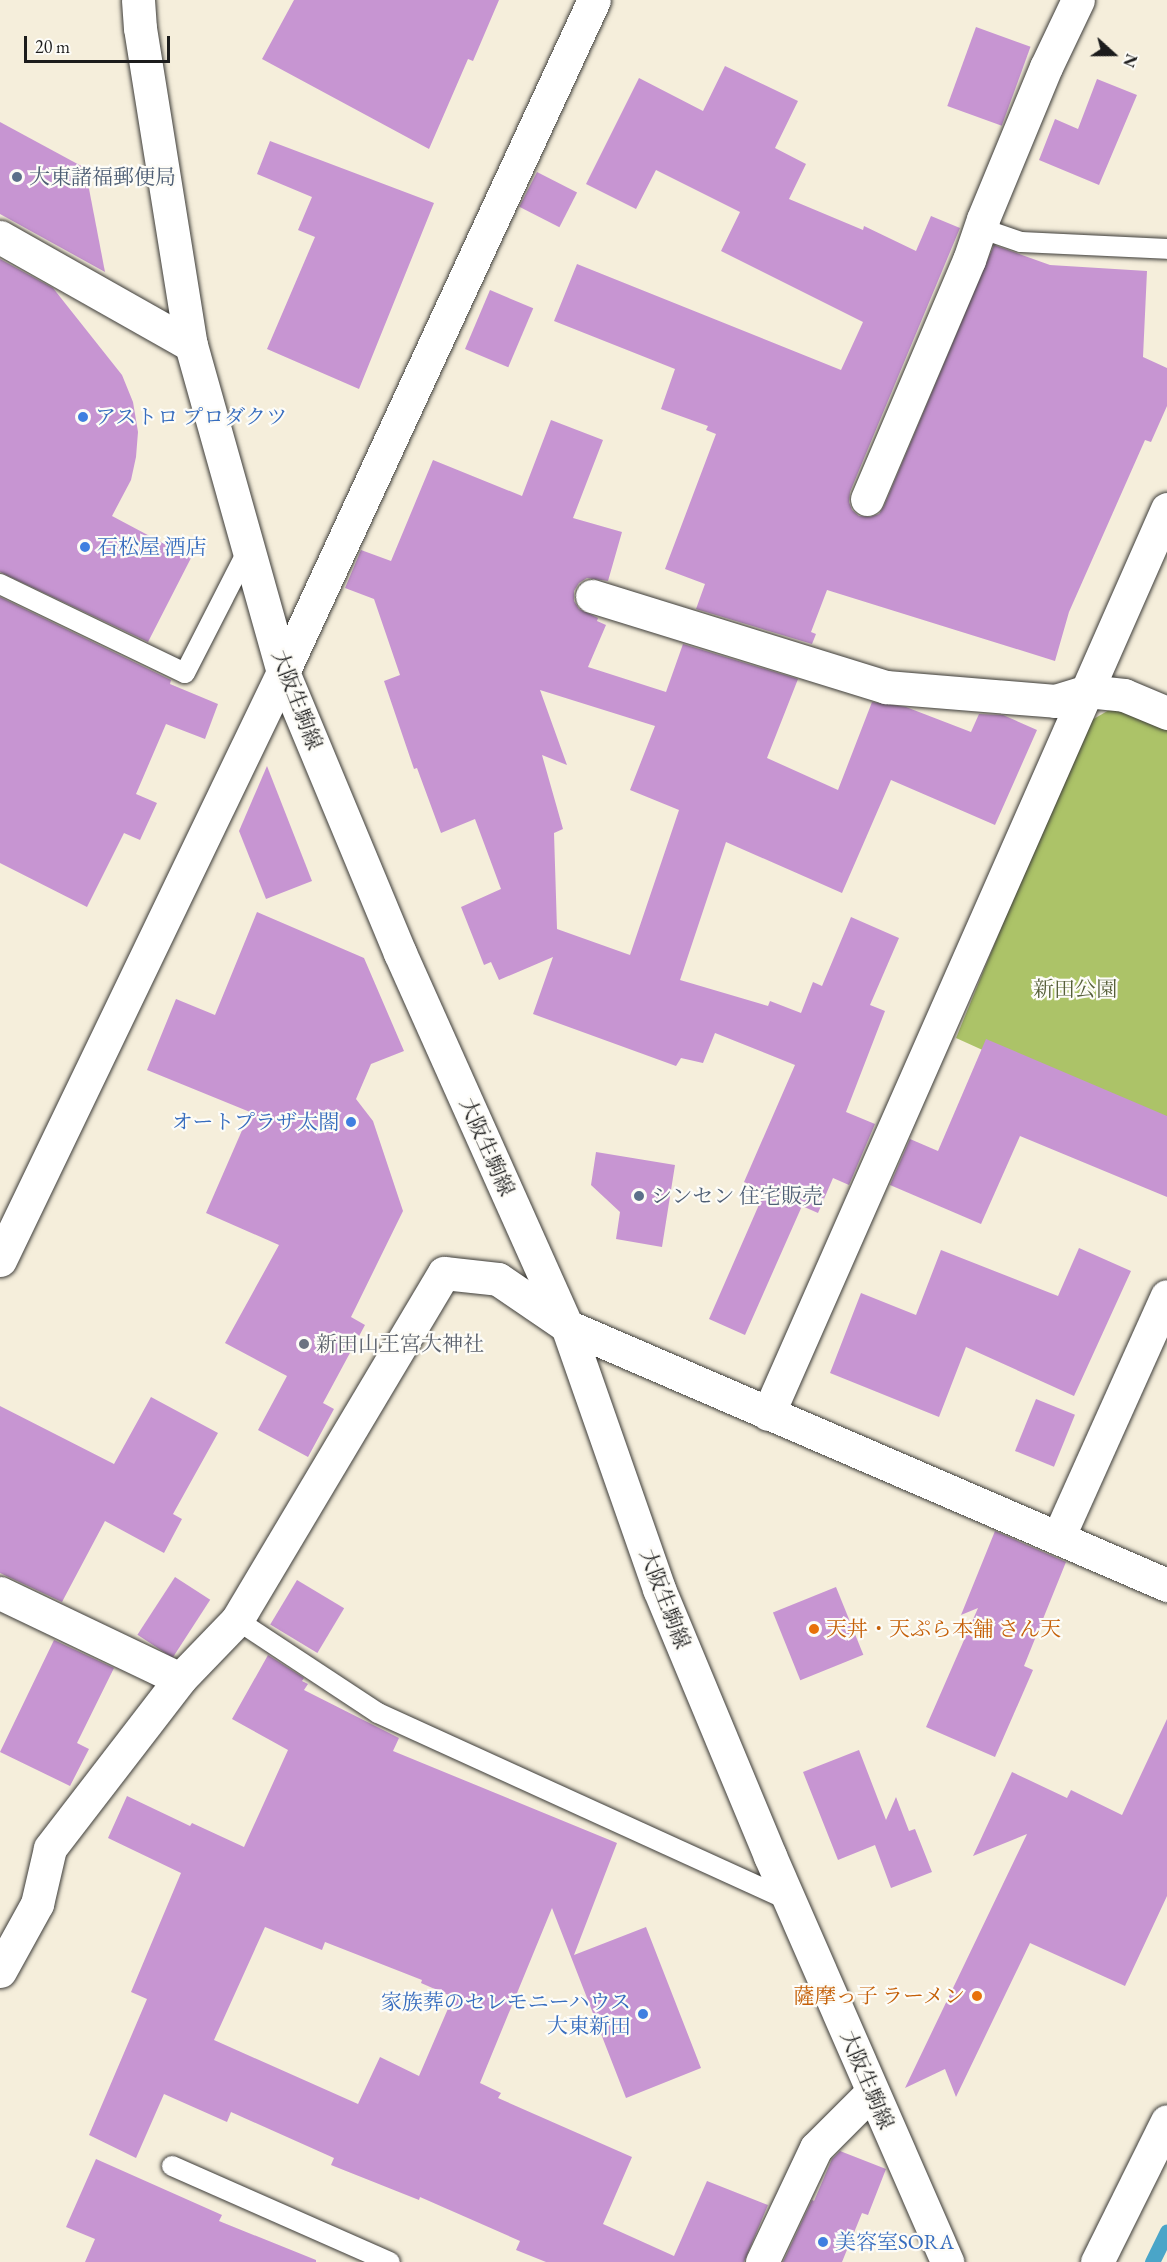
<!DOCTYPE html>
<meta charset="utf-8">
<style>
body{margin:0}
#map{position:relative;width:1167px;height:2262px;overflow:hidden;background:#f5eedb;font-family:"EB Garamond","Noto Serif JP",serif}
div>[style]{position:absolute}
.green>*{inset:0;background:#acc368}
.stream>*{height:15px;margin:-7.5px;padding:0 7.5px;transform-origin:7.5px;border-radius:7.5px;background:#4aa5c8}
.building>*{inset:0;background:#c795d2;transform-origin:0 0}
.roads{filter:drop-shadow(0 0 2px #3d3c39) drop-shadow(0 0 2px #3d3c39)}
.lane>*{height:20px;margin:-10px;padding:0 10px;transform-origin:10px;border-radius:10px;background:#fff}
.street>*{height:33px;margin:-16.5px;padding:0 16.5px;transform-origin:16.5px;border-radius:16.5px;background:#fff}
.primary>*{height:33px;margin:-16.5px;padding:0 16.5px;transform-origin:16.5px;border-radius:16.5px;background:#fff}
.dots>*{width:16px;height:16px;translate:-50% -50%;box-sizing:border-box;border:3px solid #fdfcf7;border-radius:50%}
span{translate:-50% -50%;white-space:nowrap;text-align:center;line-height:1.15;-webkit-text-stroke:4.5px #fdfcf7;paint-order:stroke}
.service-label{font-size:21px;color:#4e5e75}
.left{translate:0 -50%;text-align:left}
.shop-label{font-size:21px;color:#366cbe}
.right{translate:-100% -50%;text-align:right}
.street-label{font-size:21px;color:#1c1c1c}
.park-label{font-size:21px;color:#565f3a}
.worship-label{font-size:21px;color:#5b616d}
.food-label{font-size:21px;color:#c56008}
.north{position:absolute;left:1083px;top:24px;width:60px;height:60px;-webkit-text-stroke:4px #fdfcf7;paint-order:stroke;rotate:111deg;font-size:16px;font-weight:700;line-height:24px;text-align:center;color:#1c1c1c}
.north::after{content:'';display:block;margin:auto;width:21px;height:27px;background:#1c1c1c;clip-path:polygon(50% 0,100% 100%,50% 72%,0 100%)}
.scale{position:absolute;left:24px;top:36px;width:146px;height:27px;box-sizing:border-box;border:3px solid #1c1c1c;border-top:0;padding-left:8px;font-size:18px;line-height:21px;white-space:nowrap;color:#1c1c1c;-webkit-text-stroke:4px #fdfcf7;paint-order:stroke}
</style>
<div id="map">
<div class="green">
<i style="clip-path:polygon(1116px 706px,1167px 728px,1167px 1133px,956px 1038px,1085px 724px)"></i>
</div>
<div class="stream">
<i style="left:1152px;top:2262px;width:34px;rotate:-64deg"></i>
</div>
<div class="building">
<i style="clip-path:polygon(294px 0,499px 0,473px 61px,468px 59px,429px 149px,262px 59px)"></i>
<i style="left:976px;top:27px;width:58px;height:84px;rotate:20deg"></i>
<i style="clip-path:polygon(725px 66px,798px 101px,775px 148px,806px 164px,789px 199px,863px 230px,864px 226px,916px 251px,931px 216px,960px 228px,850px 492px,849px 502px,852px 510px,859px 516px,870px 517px,879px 514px,884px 506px,994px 245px,1050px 265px,1147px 271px,1143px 357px,1167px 368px,1167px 406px,1151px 442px,1145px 440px,1069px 612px,1055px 661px,827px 590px,811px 632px,816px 634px,812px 644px,696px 609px,705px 584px,665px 569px,716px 434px,706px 430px,708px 426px,661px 409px,675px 369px,554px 321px,577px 264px,841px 370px,863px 322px,721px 251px,740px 212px,656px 170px,636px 209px,586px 184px,639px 78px,703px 111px)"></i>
<i style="clip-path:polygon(1097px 79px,1137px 95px,1099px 185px,1039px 160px,1055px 119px,1078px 129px)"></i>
<i style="clip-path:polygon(0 122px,85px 168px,105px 272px,0 214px)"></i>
<i style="clip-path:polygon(270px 141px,434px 203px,359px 389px,267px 349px,315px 237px,298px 230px,312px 197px,257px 174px)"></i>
<i style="left:537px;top:172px;width:45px;height:39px;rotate:27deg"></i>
<i style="clip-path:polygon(0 259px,53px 288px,122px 375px,133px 402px,138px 432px,136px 457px,131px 480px,112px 516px,191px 558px,148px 642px,0 572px)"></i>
<i style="left:490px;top:290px;width:47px;height:64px;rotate:23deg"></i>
<i style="clip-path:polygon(evenodd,551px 420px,603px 440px,573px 518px,622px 532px,608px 581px,587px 578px,579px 583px,574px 591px,574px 601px,579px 609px,598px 618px,597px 621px,606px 625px,588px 667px,666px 692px,683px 644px,798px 679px,767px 758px,838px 790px,872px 702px,906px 707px,971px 732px,979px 714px,1003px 715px,1037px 730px,995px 825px,891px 780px,842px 893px,726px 842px,680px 980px,768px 1006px,770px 1001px,801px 1013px,813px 982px,822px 986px,851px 917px,899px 938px,870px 1005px,885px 1011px,846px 1112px,875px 1124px,849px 1185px,833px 1178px,818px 1213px,802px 1206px,745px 1335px,709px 1319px,765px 1191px,744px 1182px,795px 1065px,715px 1033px,703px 1063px,681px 1058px,676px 1066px,533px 1014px,553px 957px,499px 980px,491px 962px,484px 965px,461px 907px,501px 889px,475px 819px,441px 833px,417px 768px,414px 769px,384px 681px,400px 675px,374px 599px,345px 588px,361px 550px,391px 561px,433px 460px,522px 496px,551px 420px,540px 690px,655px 726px,630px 790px,679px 810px,630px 955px,557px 929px,554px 833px,563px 829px,542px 755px,567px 765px,540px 690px)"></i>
<i style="clip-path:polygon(0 597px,171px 680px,170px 684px,218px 704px,205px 739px,166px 724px,136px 794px,157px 803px,140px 840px,124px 833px,87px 907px,0 863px)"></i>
<i style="clip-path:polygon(267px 766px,312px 881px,266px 899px,239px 831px)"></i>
<i style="clip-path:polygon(257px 912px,364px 958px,404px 1051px,371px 1064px,356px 1099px,373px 1121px,403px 1211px,351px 1317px,365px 1325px,323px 1403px,334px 1409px,308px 1457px,258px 1430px,287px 1376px,225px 1343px,279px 1245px,206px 1213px,250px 1112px,147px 1070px,176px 999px,215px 1015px)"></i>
<i style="clip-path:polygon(986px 1039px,1167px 1116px,1167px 1197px,1020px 1136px,981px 1224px,890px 1185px,910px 1139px,938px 1151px)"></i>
<i style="clip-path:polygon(596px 1152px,675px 1165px,662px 1247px,616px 1239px,620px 1212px,591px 1185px)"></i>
<i style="clip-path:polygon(1079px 1248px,1131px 1271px,1074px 1396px,966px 1347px,939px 1417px,830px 1373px,861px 1293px,916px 1315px,941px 1250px,1058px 1296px)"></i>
<i style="clip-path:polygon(151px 1397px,218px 1433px,173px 1514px,182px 1519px,164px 1553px,105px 1521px,62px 1602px,0 1573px,0 1406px,114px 1464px)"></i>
<i style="left:1036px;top:1399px;width:42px;height:56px;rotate:22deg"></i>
<i style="clip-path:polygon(995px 1531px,1066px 1562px,1024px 1666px,1033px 1670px,995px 1757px,926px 1727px,978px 1608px,961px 1615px)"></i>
<i style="left:175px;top:1577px;width:42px;height:69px;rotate:33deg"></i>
<i style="left:297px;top:1580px;width:55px;height:52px;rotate:31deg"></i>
<i style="left:836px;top:1587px;width:73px;height:68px;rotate:68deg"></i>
<i style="clip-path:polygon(54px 1640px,114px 1668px,77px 1743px,89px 1749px,70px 1786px,0 1752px)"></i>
<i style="clip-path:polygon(evenodd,268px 1655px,304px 1678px,302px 1681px,308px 1684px,304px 1690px,399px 1738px,393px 1751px,617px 1843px,574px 1955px,646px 1927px,701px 2068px,626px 2098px,552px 1908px,480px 2083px,501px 2093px,498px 2098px,632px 2157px,603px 2224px,674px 2256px,707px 2181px,768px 2205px,744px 2262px,546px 2262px,516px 2250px,520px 2241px,420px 2197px,419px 2200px,331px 2165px,334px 2158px,231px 2112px,227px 2122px,164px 2094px,136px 2158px,89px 2135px,147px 1999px,131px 1992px,181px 1873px,108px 1838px,127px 1796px,190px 1826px,192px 1823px,244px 1847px,288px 1750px,232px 1719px,268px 1655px,265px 1927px,322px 1950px,325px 1942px,422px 1980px,421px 1983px,453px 1997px,419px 2076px,380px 2057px,358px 2104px,214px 2040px,265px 1927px)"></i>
<i style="clip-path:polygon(1167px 1719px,1167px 1896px,1125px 1986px,1030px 1943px,956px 2097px,945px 2069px,905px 2088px,1027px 1834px,973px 1856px,1012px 1772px,1067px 1798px,1071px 1790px,1122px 1815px)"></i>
<i style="clip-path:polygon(859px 1750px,886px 1820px,896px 1797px,909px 1831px,915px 1829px,932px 1872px,891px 1888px,875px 1845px,838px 1860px,803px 1772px)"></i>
<i style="clip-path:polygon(840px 2151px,886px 2169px,868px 2215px,862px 2213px,842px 2262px,783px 2262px,812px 2200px,814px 2201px,832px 2159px)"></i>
<i style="clip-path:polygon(96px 2159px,222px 2215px,219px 2221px,316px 2260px,316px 2262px,85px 2262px,95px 2239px,66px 2227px)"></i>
</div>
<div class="roads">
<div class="lane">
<i style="left:980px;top:228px;width:43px;rotate:18.9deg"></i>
<i style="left:1021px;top:242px;width:146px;rotate:2.7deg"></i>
<i style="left:0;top:584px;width:205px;rotate:25.7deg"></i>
<i style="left:185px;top:673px;width:140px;rotate:-62.9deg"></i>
<i style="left:237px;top:1620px;width:169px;rotate:33.4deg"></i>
<i style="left:378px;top:1713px;width:452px;rotate:24.5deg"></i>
<i style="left:172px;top:2166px;width:238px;rotate:23.8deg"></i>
</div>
<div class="street">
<i style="left:0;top:237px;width:219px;rotate:29.5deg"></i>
<i style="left:867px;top:499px;width:260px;rotate:-66.9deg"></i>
<i style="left:969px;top:260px;width:43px;rotate:-71.1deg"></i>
<i style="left:983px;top:219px;width:165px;rotate:-67.5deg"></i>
<i style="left:1046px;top:67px;width:74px;rotate:-64.5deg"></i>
<i style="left:592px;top:596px;width:308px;rotate:17.2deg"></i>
<i style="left:886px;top:687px;width:170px;rotate:4.7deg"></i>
<i style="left:1055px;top:701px;width:34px;rotate:-17deg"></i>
<i style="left:1087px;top:691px;width:37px;rotate:6deg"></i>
<i style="left:1124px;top:695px;width:47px;rotate:22.7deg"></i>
<i style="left:0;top:1260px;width:653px;rotate:-64.3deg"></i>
<i style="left:283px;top:672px;width:740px;rotate:-65.17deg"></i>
<i style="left:768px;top:1414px;width:989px;rotate:-66.21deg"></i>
<i style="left:1058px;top:1538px;width:265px;rotate:-65.8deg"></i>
<i style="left:0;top:1593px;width:199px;rotate:25.5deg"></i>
<i style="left:0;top:1971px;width:77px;rotate:-61.1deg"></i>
<i style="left:37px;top:1904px;width:57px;rotate:-76.9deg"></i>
<i style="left:50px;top:1848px;width:213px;rotate:-52.4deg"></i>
<i style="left:180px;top:1679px;width:82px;rotate:-46deg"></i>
<i style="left:237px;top:1620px;width:404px;rotate:-59.2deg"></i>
<i style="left:444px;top:1273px;width:54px;rotate:6.3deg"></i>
<i style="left:498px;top:1279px;width:83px;rotate:34.3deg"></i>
<i style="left:567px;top:1326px;width:654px;rotate:23.35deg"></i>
<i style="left:762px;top:2262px;width:126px;rotate:-64.7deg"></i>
<i style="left:816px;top:2148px;width:79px;rotate:-45deg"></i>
<i style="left:1097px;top:2262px;width:157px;rotate:-63.6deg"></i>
</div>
<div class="primary">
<i style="left:138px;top:0;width:28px;rotate:86deg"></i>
<i style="left:140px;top:28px;width:321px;rotate:80.9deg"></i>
<i style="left:191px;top:345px;width:340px;rotate:74.3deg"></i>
<i style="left:283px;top:672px;width:304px;rotate:67.4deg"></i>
<i style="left:400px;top:953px;width:409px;rotate:65.9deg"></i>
<i style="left:567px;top:1326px;width:279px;rotate:70.7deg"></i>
<i style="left:659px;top:1589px;width:289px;rotate:67.4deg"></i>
<i style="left:770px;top:1856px;width:443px;rotate:66.4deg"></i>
</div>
</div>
<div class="dots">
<i style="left:17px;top:177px;background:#5c6f8a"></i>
<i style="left:83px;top:417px;background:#3f7fe0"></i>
<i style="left:85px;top:547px;background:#3f7fe0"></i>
<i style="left:351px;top:1122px;background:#3f7fe0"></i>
<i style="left:639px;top:1196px;background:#5c6f8a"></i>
<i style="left:304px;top:1344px;background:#6b7280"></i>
<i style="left:814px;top:1629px;background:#e8710a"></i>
<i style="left:977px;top:1996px;background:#e8710a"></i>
<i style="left:643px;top:2014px;background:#3f7fe0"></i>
<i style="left:823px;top:2242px;background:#3f7fe0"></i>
</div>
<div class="service-label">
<span class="left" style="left:29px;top:177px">大東諸福郵便局</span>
<span class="left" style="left:651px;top:1196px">シンセン 住宅販売</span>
</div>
<div class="shop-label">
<span class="left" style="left:95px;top:417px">アストロ プロダクツ</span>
<span class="left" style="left:97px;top:547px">石松屋 酒店</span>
<span class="right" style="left:339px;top:1122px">オートプラザ太閤</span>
<span class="right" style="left:631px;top:2014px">家族葬のセレモニーハウス<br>大東新田</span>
<span class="left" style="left:835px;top:2242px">美容室SORA</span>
</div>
<div class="street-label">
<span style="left:297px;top:700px;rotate:69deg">大阪生駒線</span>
<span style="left:487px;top:1147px;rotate:66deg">大阪生駒線</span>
<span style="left:665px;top:1599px;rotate:69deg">大阪生駒線</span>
<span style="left:867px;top:2080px;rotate:67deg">大阪生駒線</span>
</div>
<div class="park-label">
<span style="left:1075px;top:989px">新田公園</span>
</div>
<div class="worship-label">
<span class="left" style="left:316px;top:1344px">新田山王宮大神社</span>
</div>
<div class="food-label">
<span class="left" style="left:826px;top:1629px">天丼・天ぷら本舗 さん天</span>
<span class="right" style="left:965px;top:1996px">薩摩っ子 ラーメン</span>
</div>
<div class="north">N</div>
<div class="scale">20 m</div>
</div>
